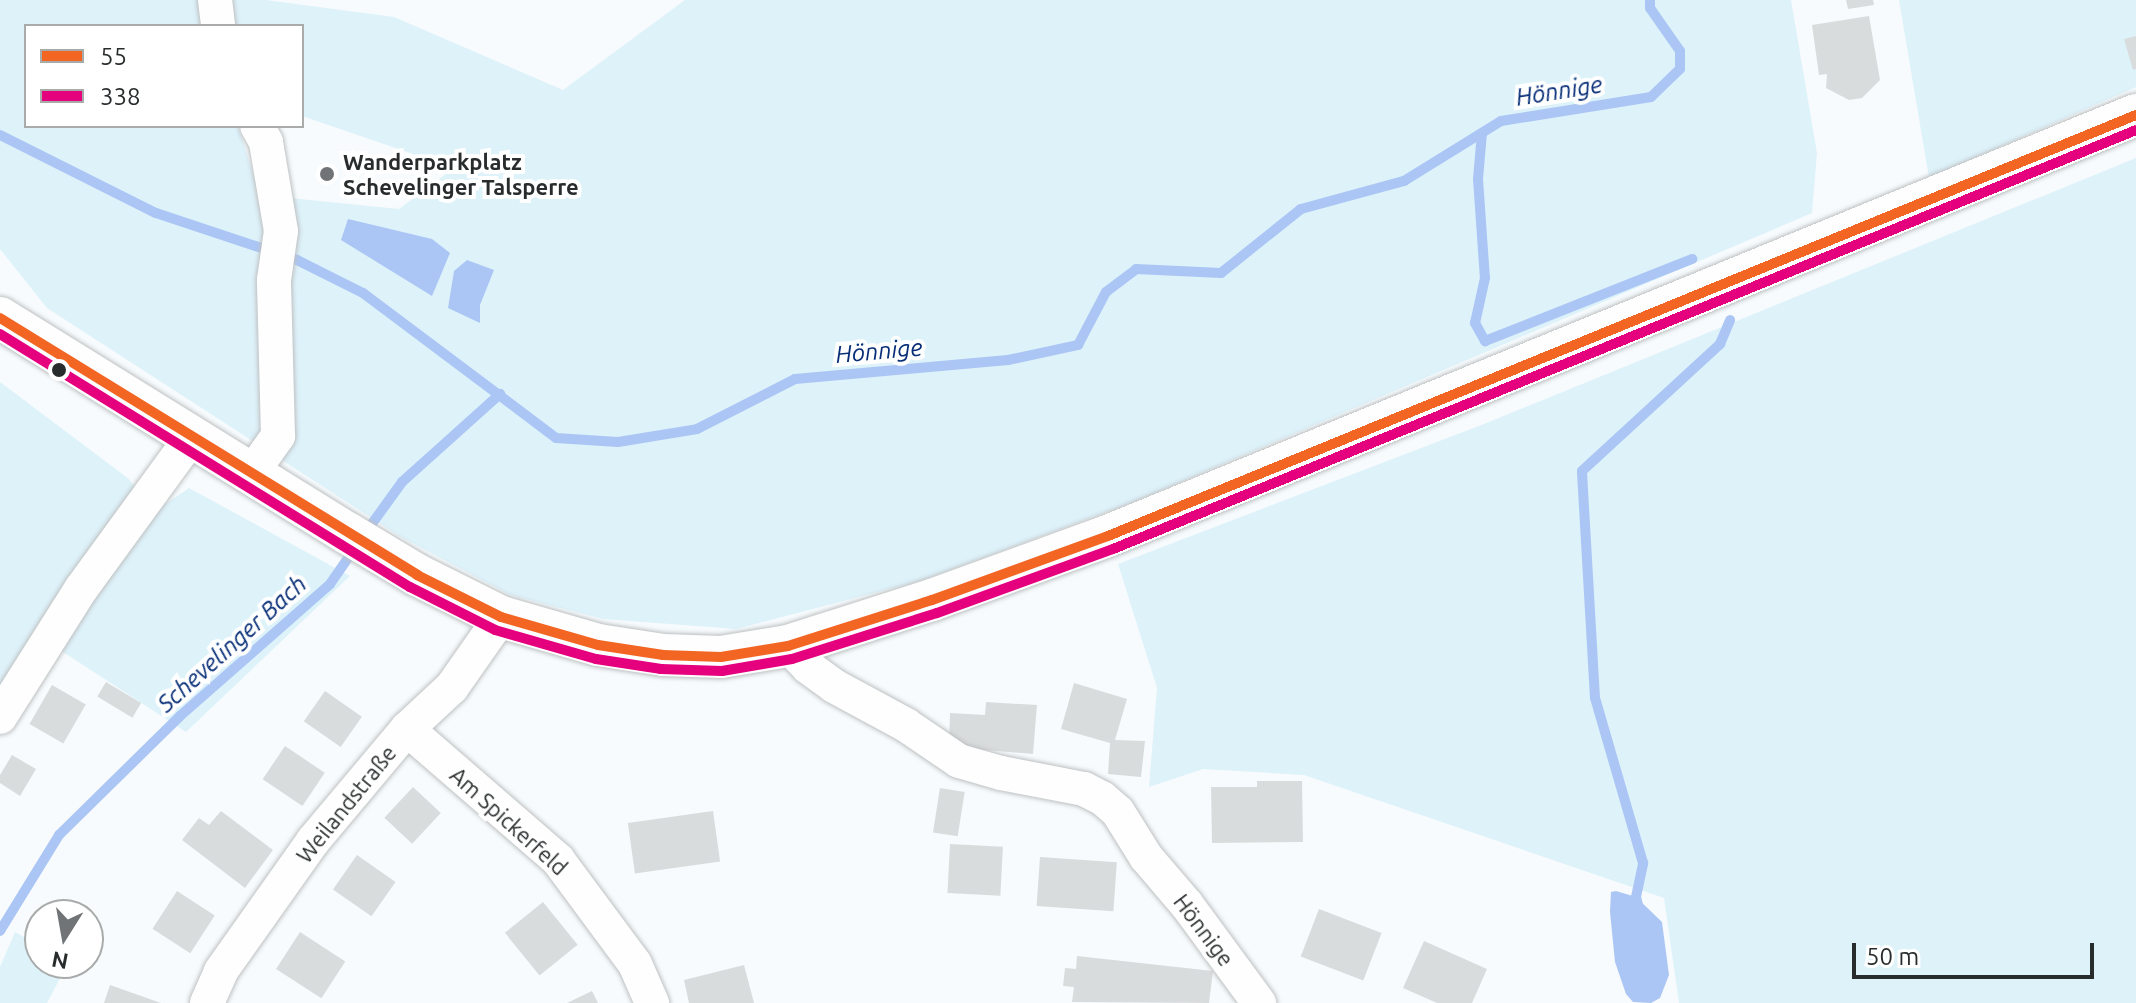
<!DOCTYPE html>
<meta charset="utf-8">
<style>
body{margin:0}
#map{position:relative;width:2136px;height:1003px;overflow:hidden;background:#f7fbfd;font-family:Ubuntu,sans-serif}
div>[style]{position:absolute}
.green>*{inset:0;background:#def2fa}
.water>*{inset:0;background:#abc6f5}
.stream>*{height:10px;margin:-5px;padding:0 5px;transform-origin:5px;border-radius:5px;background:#abc6f5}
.building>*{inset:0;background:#d9dcdd;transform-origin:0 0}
.roads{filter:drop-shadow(0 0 2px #bec1c2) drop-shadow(0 0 2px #bec1c2)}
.minor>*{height:34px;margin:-17px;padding:0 17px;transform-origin:17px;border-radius:17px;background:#fefeff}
.major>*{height:42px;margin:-21px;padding:0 21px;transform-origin:21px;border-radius:21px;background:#fefeff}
.bus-1>*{height:10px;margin:-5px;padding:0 5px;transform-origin:5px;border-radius:5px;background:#f26522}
.bus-2>*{height:10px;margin:-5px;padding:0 5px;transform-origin:5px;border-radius:5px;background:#e5007d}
.dots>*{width:22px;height:22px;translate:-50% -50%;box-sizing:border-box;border:4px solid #fff;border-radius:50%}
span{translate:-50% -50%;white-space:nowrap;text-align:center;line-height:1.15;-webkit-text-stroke:8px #fff;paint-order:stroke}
.poi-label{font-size:22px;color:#292c2d;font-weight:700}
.left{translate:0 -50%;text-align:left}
.street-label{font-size:22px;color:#292c2d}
.water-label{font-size:24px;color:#062d76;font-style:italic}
.legend{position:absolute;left:24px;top:24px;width:280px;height:104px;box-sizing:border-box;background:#fff;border:2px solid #a9abab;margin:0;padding:10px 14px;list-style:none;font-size:24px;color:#292c2d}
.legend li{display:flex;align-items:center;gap:16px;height:40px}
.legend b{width:40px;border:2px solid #a9abab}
.north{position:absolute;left:24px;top:899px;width:80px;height:80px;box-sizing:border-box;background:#fff;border:2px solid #a9abab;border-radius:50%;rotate:191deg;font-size:22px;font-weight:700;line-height:32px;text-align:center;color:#292c2d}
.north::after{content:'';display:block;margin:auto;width:28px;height:36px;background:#717476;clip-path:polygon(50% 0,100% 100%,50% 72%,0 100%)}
.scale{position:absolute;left:1852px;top:943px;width:242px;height:36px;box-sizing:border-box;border:4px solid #292c2d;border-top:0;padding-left:10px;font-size:24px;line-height:28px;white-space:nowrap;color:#292c2d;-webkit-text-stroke:6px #fff;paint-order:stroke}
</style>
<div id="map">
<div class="green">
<i style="clip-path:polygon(0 0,213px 0,210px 26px,26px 26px,26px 126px,238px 126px,260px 195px,399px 209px,454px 168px,302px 116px,302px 26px,235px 26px,233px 0,266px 0,394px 17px,563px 90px,685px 0,1791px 0,1817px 153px,1812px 213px,1136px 501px,920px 581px,736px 629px,603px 619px,510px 595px,401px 537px,47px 308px,0 249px)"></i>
<i style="clip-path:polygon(1899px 0,2136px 0,2136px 87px,1929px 178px)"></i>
<i style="clip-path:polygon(2136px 158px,2136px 1003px,1679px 1003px,1664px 898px,1304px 775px,1203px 769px,1149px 787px,1157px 688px,1118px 564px,1484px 424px)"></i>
<i style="clip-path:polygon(0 382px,129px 479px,137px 491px,0 689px)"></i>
<i style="clip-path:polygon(189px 488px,350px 576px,186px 732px,60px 650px,142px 520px)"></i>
<i style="clip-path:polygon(15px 932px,40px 946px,40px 963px,68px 963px,47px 1003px,0 1003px,0 967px)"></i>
</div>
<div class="water">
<i style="clip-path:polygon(348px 219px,432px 239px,450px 253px,432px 296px,341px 240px)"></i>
<i style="clip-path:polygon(467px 260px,494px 270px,480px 305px,480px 323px,448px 308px,454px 271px)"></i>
<i style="clip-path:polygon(1616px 891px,1636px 897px,1662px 922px,1669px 975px,1660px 998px,1651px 1003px,1633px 1002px,1626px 994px,1615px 962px,1610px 912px,1611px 892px)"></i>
</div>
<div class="stream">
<i style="left:1482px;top:133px;width:46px;rotate:95deg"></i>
<i style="left:1478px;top:179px;width:99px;rotate:86deg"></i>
<i style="left:1485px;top:278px;width:46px;rotate:102.5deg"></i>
<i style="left:1475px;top:323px;width:21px;rotate:61deg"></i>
<i style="left:1485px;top:341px;width:223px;rotate:-21.6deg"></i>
<i style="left:0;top:135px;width:174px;rotate:26.6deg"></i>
<i style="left:156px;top:213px;width:149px;rotate:18.4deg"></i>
<i style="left:297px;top:260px;width:74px;rotate:26.6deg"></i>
<i style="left:363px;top:293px;width:241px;rotate:36.9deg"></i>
<i style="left:556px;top:438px;width:62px;rotate:3.7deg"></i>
<i style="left:618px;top:442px;width:80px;rotate:-9.3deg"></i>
<i style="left:697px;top:429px;width:110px;rotate:-27deg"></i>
<i style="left:795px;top:379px;width:214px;rotate:-5.1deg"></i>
<i style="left:1008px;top:360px;width:72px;rotate:-12.1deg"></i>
<i style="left:1078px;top:345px;width:60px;rotate:-62.2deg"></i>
<i style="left:1106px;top:292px;width:38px;rotate:-37deg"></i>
<i style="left:1136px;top:269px;width:85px;rotate:2.7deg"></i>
<i style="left:1221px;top:273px;width:102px;rotate:-38.7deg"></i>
<i style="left:1301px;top:209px;width:107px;rotate:-15.2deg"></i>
<i style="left:1404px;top:181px;width:114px;rotate:-31.7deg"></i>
<i style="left:1501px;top:121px;width:152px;rotate:-9.1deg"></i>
<i style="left:1651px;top:97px;width:40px;rotate:-44deg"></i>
<i style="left:1680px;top:69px;width:18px;rotate:-90deg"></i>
<i style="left:1680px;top:51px;width:52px;rotate:-124.9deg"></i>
<i style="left:1650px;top:8px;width:8px;rotate:-90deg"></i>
<i style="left:366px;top:532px;width:62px;rotate:-54.2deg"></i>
<i style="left:402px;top:482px;width:132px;rotate:-41.9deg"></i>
<i style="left:1639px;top:909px;width:12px;rotate:-104deg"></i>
<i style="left:1636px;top:897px;width:35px;rotate:-78deg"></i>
<i style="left:1643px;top:863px;width:172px;rotate:-106.2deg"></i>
<i style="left:1595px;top:698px;width:227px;rotate:-93.3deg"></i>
<i style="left:1582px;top:471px;width:188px;rotate:-42.6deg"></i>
<i style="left:1720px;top:344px;width:26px;rotate:-67deg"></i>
<i style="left:0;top:931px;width:113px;rotate:-58.4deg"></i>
<i style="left:59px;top:835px;width:170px;rotate:-44.5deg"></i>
<i style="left:180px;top:716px;width:200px;rotate:-41.3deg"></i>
<i style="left:330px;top:584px;width:44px;rotate:-55.2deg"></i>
</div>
<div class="building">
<i style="clip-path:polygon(1846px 0,1873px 0,1874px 5px,1848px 9px)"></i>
<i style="clip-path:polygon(1869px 16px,1880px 80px,1862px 98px,1849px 100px,1826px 88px,1827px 74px,1819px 75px,1812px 25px)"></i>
<i style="clip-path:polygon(2136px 36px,2136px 69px,2133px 70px,2124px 39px)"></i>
<i style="left:106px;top:682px;width:41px;height:17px;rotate:31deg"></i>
<i style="clip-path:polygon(1074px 683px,1127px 699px,1115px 740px,1145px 741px,1141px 777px,1108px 774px,1110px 743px,1061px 729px)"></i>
<i style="left:52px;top:685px;width:39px;height:45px;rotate:30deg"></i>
<i style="left:325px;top:691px;width:45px;height:37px;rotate:35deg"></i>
<i style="clip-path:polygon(986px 702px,1037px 705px,1033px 754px,949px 747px,950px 713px,985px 715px)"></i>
<i style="left:285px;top:746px;width:48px;height:40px;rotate:34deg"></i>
<i style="clip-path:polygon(12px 755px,36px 769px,20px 796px,0 783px,0 775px)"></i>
<i style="clip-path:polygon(1257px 781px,1302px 781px,1303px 842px,1212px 843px,1211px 787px,1257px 787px)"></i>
<i style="left:413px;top:787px;width:38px;height:42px;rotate:43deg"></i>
<i style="left:940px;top:788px;width:25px;height:45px;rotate:9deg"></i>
<i style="clip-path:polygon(221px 811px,273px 850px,245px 888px,182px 840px,199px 818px,209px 825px)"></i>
<i style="left:713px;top:811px;width:51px;height:86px;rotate:82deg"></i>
<i style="left:950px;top:844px;width:53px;height:49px;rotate:3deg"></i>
<i style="left:357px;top:855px;width:47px;height:42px;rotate:35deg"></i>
<i style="left:1040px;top:857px;width:77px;height:49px;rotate:4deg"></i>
<i style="left:177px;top:891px;width:45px;height:45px;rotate:33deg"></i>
<i style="left:543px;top:902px;width:55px;height:49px;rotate:51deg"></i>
<i style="left:1319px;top:909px;width:67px;height:51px;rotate:21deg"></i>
<i style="left:300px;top:932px;width:54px;height:44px;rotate:33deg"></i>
<i style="clip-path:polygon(1424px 941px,1487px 969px,1472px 1003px,1437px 1003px,1403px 988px)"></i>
<i style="clip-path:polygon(1077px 956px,1213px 971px,1209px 1003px,1072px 1002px,1074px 987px,1063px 986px,1065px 968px,1076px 969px)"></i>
<i style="clip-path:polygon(744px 965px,754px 1003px,689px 1003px,684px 980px)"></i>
<i style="clip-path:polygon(110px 985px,161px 1003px,104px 1003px)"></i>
<i style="clip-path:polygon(592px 991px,598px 1003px,567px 1003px)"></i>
</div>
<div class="roads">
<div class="minor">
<i style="left:215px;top:0;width:26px;rotate:83deg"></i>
<i style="left:251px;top:474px;width:47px;rotate:-54.6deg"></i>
<i style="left:278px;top:436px;width:156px;rotate:-91.5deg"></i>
<i style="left:274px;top:280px;width:49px;rotate:-81.9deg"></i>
<i style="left:281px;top:231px;width:90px;rotate:-99.6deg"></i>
<i style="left:266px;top:142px;width:18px;rotate:-119deg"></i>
<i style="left:788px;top:646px;width:29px;rotate:46deg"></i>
<i style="left:808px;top:667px;width:32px;rotate:36deg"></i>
<i style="left:834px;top:686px;width:82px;rotate:28.4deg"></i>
<i style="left:906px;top:725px;width:64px;rotate:34.2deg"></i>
<i style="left:959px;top:761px;width:44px;rotate:15.9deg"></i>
<i style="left:1001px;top:773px;width:85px;rotate:10.9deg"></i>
<i style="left:1084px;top:789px;width:20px;rotate:27deg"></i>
<i style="left:1102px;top:798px;width:21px;rotate:41deg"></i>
<i style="left:1118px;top:812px;width:53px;rotate:58.1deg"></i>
<i style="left:1146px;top:857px;width:63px;rotate:49.5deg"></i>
<i style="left:1187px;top:905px;width:122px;rotate:53.7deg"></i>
<i style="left:0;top:717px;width:151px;rotate:-57.7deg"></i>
<i style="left:81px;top:589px;width:188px;rotate:-53.9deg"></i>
<i style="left:407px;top:729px;width:200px;rotate:40.9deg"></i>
<i style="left:558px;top:860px;width:129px;rotate:53.5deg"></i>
<i style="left:635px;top:964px;width:43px;rotate:66.4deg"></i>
<i style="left:207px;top:1003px;width:35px;rotate:-66deg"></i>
<i style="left:221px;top:971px;width:159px;rotate:-54.7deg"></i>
<i style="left:313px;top:841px;width:146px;rotate:-50deg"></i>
<i style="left:407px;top:729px;width:62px;rotate:-43deg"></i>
<i style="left:452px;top:687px;width:85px;rotate:-55deg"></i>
</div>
<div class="major">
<i style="left:0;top:318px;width:408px;rotate:31.8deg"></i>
<i style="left:347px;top:533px;width:82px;rotate:31deg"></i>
<i style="left:417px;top:575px;width:94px;rotate:26.6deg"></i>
<i style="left:501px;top:617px;width:101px;rotate:16.1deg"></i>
<i style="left:598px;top:645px;width:66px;rotate:8.7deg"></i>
<i style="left:663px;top:655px;width:58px;rotate:2deg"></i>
<i style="left:721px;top:657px;width:68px;rotate:-9.3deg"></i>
<i style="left:788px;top:646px;width:151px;rotate:-17.7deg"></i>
<i style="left:932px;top:600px;width:187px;rotate:-20deg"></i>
<i style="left:1108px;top:536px;width:1111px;rotate:-22.27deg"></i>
</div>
</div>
<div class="bus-1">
<i style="left:0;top:318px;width:490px;rotate:31.6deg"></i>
<i style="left:417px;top:575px;width:94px;rotate:26.6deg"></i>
<i style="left:501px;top:617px;width:101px;rotate:16.1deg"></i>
<i style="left:598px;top:645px;width:66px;rotate:8.7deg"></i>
<i style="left:663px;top:655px;width:58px;rotate:2deg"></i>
<i style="left:721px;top:657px;width:68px;rotate:-9.3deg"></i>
<i style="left:788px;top:646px;width:151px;rotate:-17.7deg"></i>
<i style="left:932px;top:600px;width:187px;rotate:-20deg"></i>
<i style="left:1108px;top:536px;width:1111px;rotate:-22.27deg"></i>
</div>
<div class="bus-2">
<i style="left:0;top:334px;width:482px;rotate:31.7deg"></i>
<i style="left:410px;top:587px;width:95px;rotate:26.8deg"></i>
<i style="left:495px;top:630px;width:105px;rotate:16deg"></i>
<i style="left:596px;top:659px;width:66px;rotate:8.7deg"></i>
<i style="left:661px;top:669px;width:61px;rotate:1.9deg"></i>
<i style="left:722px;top:671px;width:71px;rotate:-9.7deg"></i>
<i style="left:792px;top:659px;width:152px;rotate:-17.6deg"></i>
<i style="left:937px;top:613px;width:187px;rotate:-20deg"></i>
<i style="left:1113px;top:549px;width:1105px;rotate:-22.27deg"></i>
</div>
<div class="dots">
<i style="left:327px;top:174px;background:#717476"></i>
<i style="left:59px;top:370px;background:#292c2d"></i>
</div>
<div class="poi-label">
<span class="left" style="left:343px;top:174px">Wanderparkplatz<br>Schevelinger Talsperre</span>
</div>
<div class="street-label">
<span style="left:346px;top:804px;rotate:-51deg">Weilandstraße</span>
<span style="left:509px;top:821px;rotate:42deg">Am Spickerfeld</span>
<span style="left:1204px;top:930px;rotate:53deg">Hönnige</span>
</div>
<div class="water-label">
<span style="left:1559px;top:91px;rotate:-9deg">Hönnige</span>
<span style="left:879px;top:351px;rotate:-5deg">Hönnige</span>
<span style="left:232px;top:644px;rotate:-42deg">Schevelinger Bach</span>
</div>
<ul class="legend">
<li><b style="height:10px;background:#f26522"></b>55</li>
<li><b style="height:10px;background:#e5007d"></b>338</li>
</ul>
<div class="north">N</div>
<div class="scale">50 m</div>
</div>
